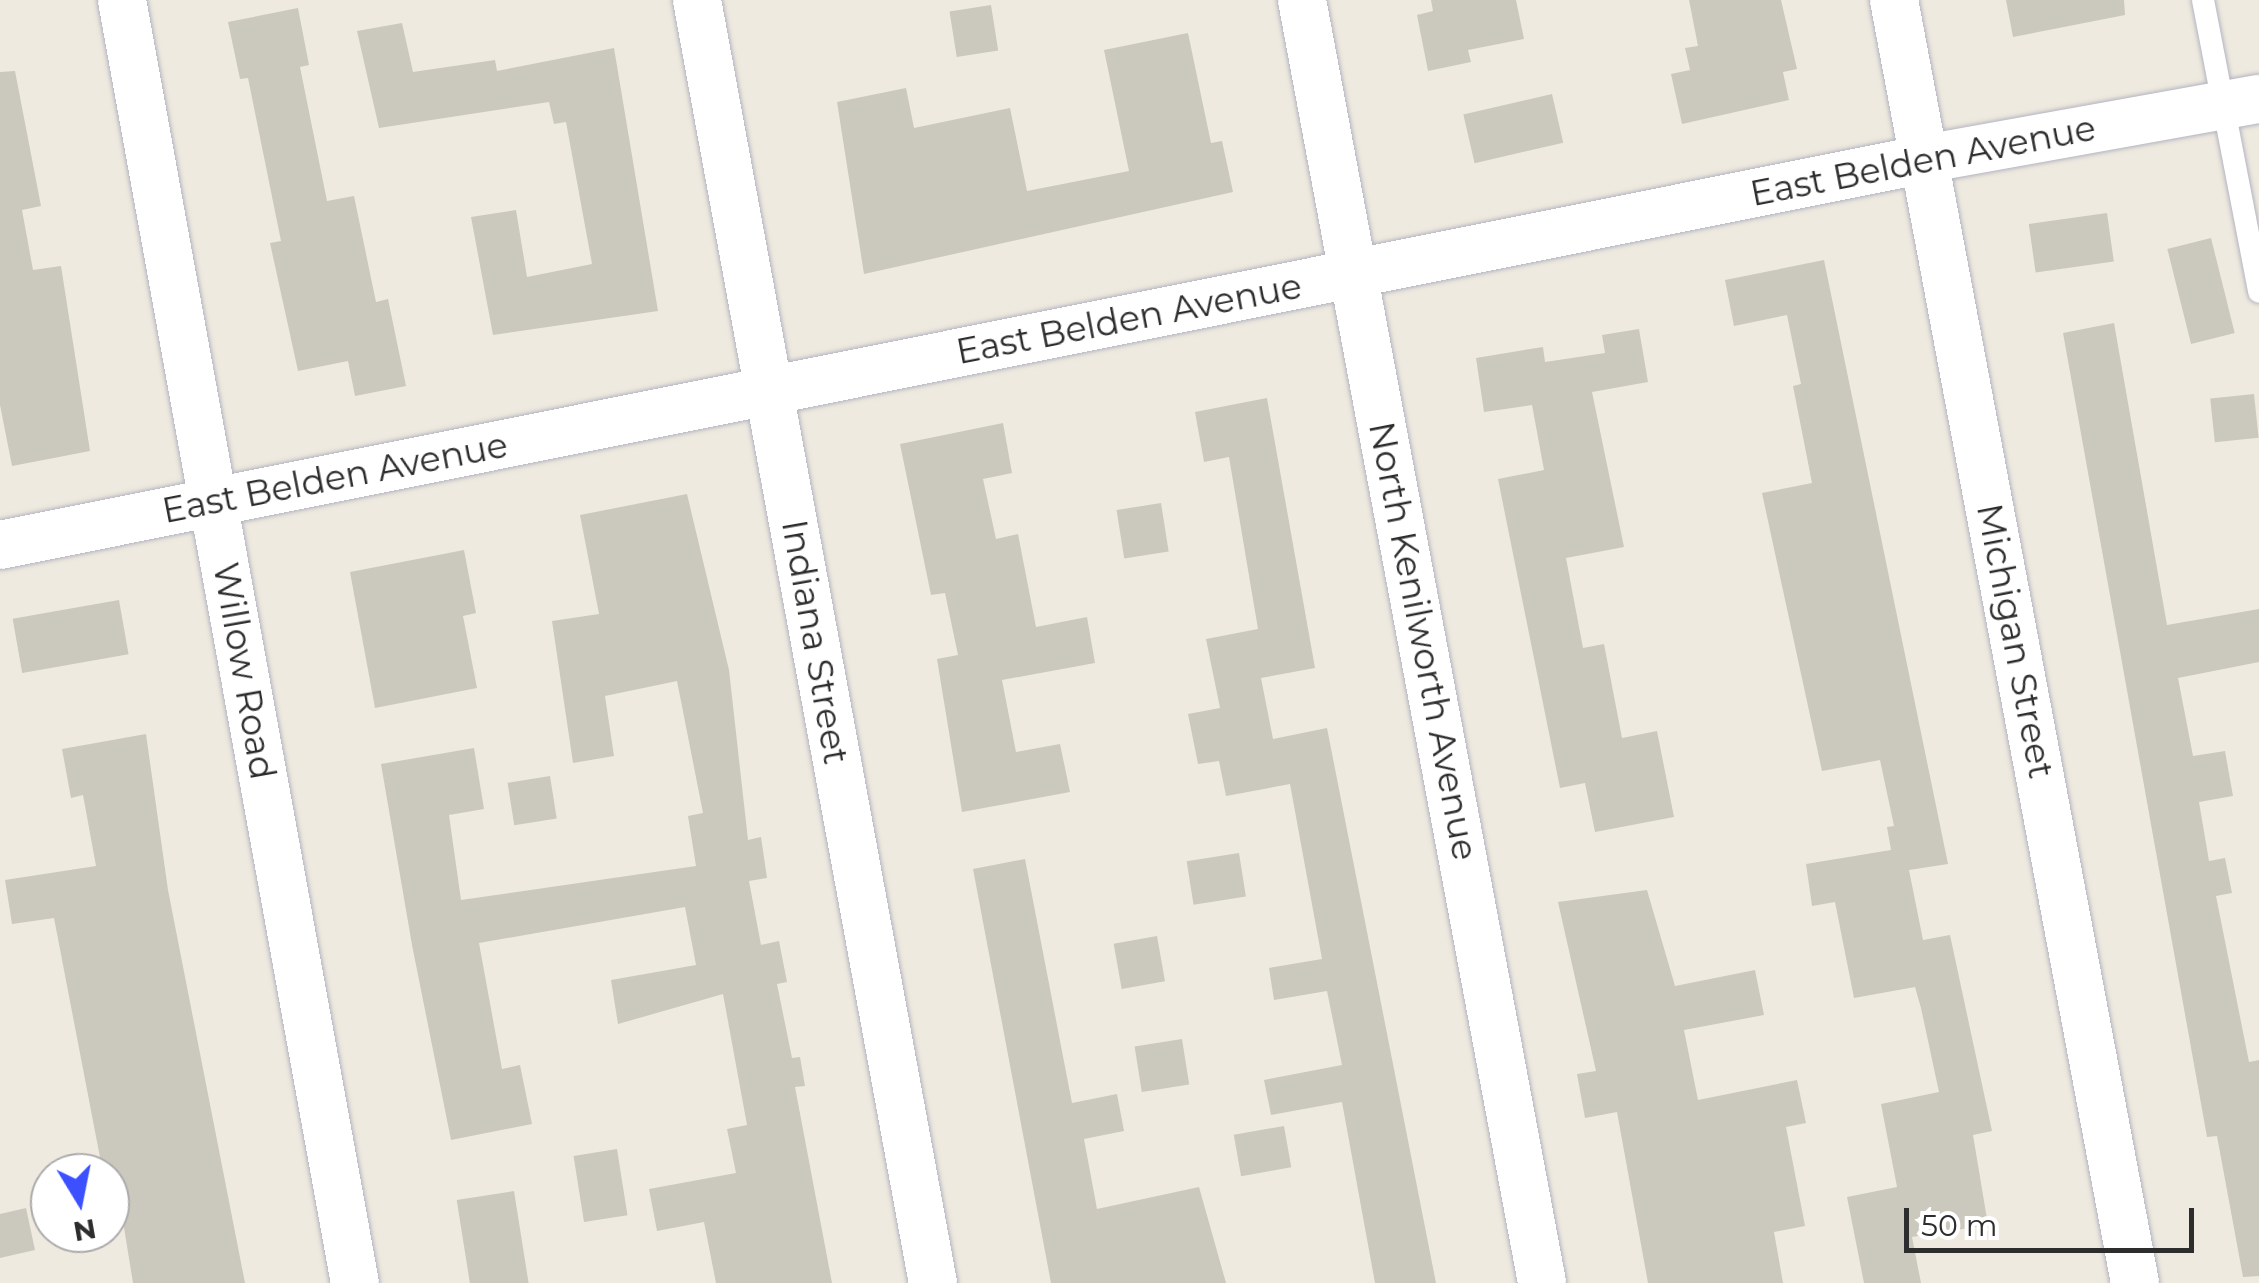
<!DOCTYPE html>
<style>
body{margin:0}
#map{position:relative;width:2259px;height:1283px;overflow:hidden;background:#efeadf;font-family:Montserrat,sans-serif}
div>[style]{position:absolute}
.building>*{inset:0;background:#cbc8be;transform-origin:0 0}
.roads{filter:drop-shadow(0 0 2px #b3b4c1) drop-shadow(0 0 2px #b3b4c1)}
.service>*{height:22px;margin:-11px;padding:0 11px;transform-origin:11px;border-radius:11px;background:#fff}
.minor>*{height:48px;margin:-24px;padding:0 24px;transform-origin:24px;border-radius:24px;background:#fff}
span{translate:-50% -50%;white-space:nowrap;text-align:center;line-height:1.15;-webkit-text-stroke:10px #fff;paint-order:stroke}
.street-label{font-size:35px;color:#2d2d2d}
.north{position:absolute;left:30px;top:1153px;width:100px;height:100px;box-sizing:border-box;background:#fff;border:2px solid #ababab;border-radius:50%;rotate:170deg;font-size:28px;font-weight:700;line-height:40px;text-align:center;color:#2d2d2d}
.north::after{content:'';display:block;margin:auto;width:35px;height:45px;background:#3c50ff;clip-path:polygon(50% 0,100% 100%,50% 72%,0 100%)}
.scale{position:absolute;left:1904px;top:1208px;width:290px;height:45px;box-sizing:border-box;border:5px solid #2d2d2d;border-top:0;padding-left:12px;font-size:30px;line-height:35px;white-space:nowrap;color:#2d2d2d;-webkit-text-stroke:8px #fff;paint-order:stroke}
</style>
<div id="map">
<div class="building">
<i style="clip-path:polygon(1431px 0,1516px 0,1524px 39px,1468px 50px,1471px 62px,1428px 71px,1417px 15px,1433px 11px)"></i>
<i style="clip-path:polygon(1689px 0,1781px 0,1797px 69px,1783px 72px,1789px 100px,1682px 124px,1671px 74px,1690px 70px,1685px 48px,1698px 46px)"></i>
<i style="clip-path:polygon(2006px 0,2124px 0,2125px 15px,2013px 37px)"></i>
<i style="left:991px;top:5px;width:46px;height:42px;rotate:81deg"></i>
<i style="clip-path:polygon(298px 8px,309px 65px,300px 67px,327px 201px,354px 196px,376px 302px,388px 299px,406px 386px,355px 396px,348px 361px,298px 371px,270px 243px,281px 241px,248px 78px,240px 79px,228px 22px)"></i>
<i style="clip-path:polygon(402px 23px,413px 72px,495px 60px,497px 71px,614px 48px,658px 311px,493px 335px,471px 217px,516px 210px,527px 277px,592px 264px,566px 122px,554px 124px,549px 102px,379px 128px,357px 31px)"></i>
<i style="clip-path:polygon(1188px 33px,1211px 143px,1222px 141px,1233px 192px,864px 274px,837px 102px,906px 88px,914px 128px,1010px 108px,1027px 191px,1129px 171px,1104px 50px)"></i>
<i style="clip-path:polygon(15px 71px,41px 206px,22px 210px,33px 270px,61px 266px,90px 451px,12px 466px,0 405px,0 72px)"></i>
<i style="left:1552px;top:94px;width:50px;height:91px;rotate:77deg"></i>
<i style="left:2107px;top:213px;width:49px;height:79px;rotate:82deg"></i>
<i style="left:2211px;top:238px;width:98px;height:45px;rotate:76deg"></i>
<i style="clip-path:polygon(1824px 260px,1948px 864px,1909px 870px,1923px 940px,1950px 935px,1992px 1131px,1973px 1135px,1988px 1225px,1912px 1237px,1921px 1283px,1864px 1283px,1847px 1197px,1897px 1187px,1881px 1104px,1939px 1092px,1921px 1008px,1915px 987px,1854px 998px,1835px 902px,1812px 906px,1806px 864px,1891px 850px,1887px 827px,1894px 826px,1880px 760px,1822px 771px,1762px 493px,1812px 483px,1793px 386px,1801px 384px,1787px 315px,1734px 326px,1725px 280px)"></i>
<i style="clip-path:polygon(2114px 323px,2167px 625px,2259px 609px,2259px 662px,2178px 678px,2193px 756px,2225px 751px,2233px 796px,2199px 802px,2209px 861px,2225px 858px,2232px 893px,2216px 896px,2249px 1062px,2259px 1060px,2259px 1276px,2243px 1277px,2217px 1136px,2207px 1137px,2063px 333px)"></i>
<i style="clip-path:polygon(1639px 329px,1648px 382px,1592px 392px,1624px 547px,1566px 558px,1583px 648px,1604px 644px,1622px 738px,1657px 731px,1674px 817px,1595px 832px,1585px 783px,1560px 788px,1498px 479px,1544px 470px,1532px 405px,1484px 412px,1476px 358px,1543px 347px,1545px 362px,1605px 353px,1602px 335px)"></i>
<i style="left:2254px;top:394px;width:44px;height:44px;rotate:84deg"></i>
<i style="clip-path:polygon(1267px 398px,1315px 668px,1261px 678px,1273px 739px,1327px 728px,1436px 1283px,1375px 1283px,1342px 1102px,1271px 1115px,1264px 1080px,1342px 1065px,1327px 991px,1274px 1000px,1269px 968px,1322px 959px,1290px 784px,1226px 796px,1219px 761px,1198px 764px,1188px 714px,1220px 708px,1206px 639px,1258px 629px,1229px 457px,1204px 462px,1195px 412px)"></i>
<i style="clip-path:polygon(1003px 423px,1012px 473px,983px 479px,996px 539px,1018px 534px,1036px 627px,1087px 617px,1095px 663px,1002px 680px,1016px 752px,1060px 744px,1070px 792px,962px 812px,937px 659px,958px 655px,945px 593px,931px 595px,900px 444px)"></i>
<i style="clip-path:polygon(687px 494px,729px 670px,748px 840px,761px 837px,767px 878px,749px 881px,761px 945px,779px 941px,787px 982px,777px 984px,792px 1058px,800px 1057px,805px 1086px,795px 1087px,832px 1283px,716px 1283px,704px 1222px,657px 1231px,649px 1189px,736px 1173px,727px 1129px,747px 1125px,723px 994px,618px 1024px,611px 980px,696px 965px,685px 907px,479px 943px,502px 1069px,520px 1065px,532px 1124px,451px 1140px,412px 945px,381px 764px,474px 748px,484px 809px,449px 815px,461px 900px,696px 866px,688px 816px,703px 813px,677px 681px,605px 696px,614px 756px,573px 763px,552px 621px,599px 614px,580px 515px)"></i>
<i style="left:1161px;top:503px;width:49px;height:45px;rotate:81deg"></i>
<i style="clip-path:polygon(464px 550px,476px 613px,463px 616px,477px 688px,375px 708px,350px 572px)"></i>
<i style="left:119px;top:600px;width:55px;height:108px;rotate:80deg"></i>
<i style="clip-path:polygon(146px 734px,168px 890px,245px 1283px,133px 1283px,121px 1209px,110px 1211px,110px 1173px,103px 1173px,54px 918px,12px 924px,5px 880px,96px 866px,83px 795px,71px 798px,62px 749px)"></i>
<i style="left:550px;top:776px;width:43px;height:43px;rotate:81deg"></i>
<i style="left:1239px;top:853px;width:44px;height:53px;rotate:81deg"></i>
<i style="clip-path:polygon(1025px 859px,1072px 1103px,1117px 1094px,1124px 1131px,1084px 1139px,1097px 1209px,1199px 1187px,1226px 1283px,1051px 1283px,973px 869px)"></i>
<i style="clip-path:polygon(1647px 890px,1675px 986px,1755px 970px,1764px 1015px,1684px 1030px,1698px 1100px,1797px 1080px,1806px 1123px,1786px 1127px,1805px 1226px,1774px 1232px,1783px 1283px,1648px 1283px,1617px 1112px,1585px 1118px,1577px 1074px,1596px 1071px,1558px 902px)"></i>
<i style="left:1157px;top:936px;width:46px;height:44px;rotate:80deg"></i>
<i style="left:1182px;top:1039px;width:46px;height:48px;rotate:81deg"></i>
<i style="left:1284px;top:1126px;width:42px;height:51px;rotate:80deg"></i>
<i style="left:617px;top:1149px;width:67px;height:44px;rotate:81deg"></i>
<i style="left:514px;top:1191px;width:93px;height:58px;rotate:81deg"></i>
<i style="clip-path:polygon(26px 1208px,35px 1250px,0 1258px,0 1214px)"></i>
</div>
<div class="roads">
<div class="service">
<i style="left:2203px;top:0;width:297px;rotate:79.1deg"></i>
</div>
<div class="minor">
<i style="left:122px;top:0;width:1304px;rotate:79.71deg"></i>
<i style="left:697px;top:0;width:1305px;rotate:79.58deg"></i>
<i style="left:1302px;top:0;width:1305px;rotate:79.4deg"></i>
<i style="left:1894px;top:0;width:1305px;rotate:79.36deg"></i>
<i style="left:0;top:545px;width:1962px;rotate:-11.34deg"></i>
<i style="left:1924px;top:159px;width:340px;rotate:-10.2deg"></i>
</div>
</div>
<div class="street-label">
<span style="left:1923px;top:161px;rotate:-11deg">East Belden Avenue</span>
<span style="left:1129px;top:319px;rotate:-11deg">East Belden Avenue</span>
<span style="left:335px;top:478px;rotate:-11deg">East Belden Avenue</span>
<span style="left:1423px;top:641px;rotate:79deg">North Kenilworth Avenue</span>
<span style="left:2015px;top:641px;rotate:79deg">Michigan Street</span>
<span style="left:815px;top:642px;rotate:80deg">Indiana Street</span>
<span style="left:244px;top:671px;rotate:80deg">Willow Road</span>
</div>
<div class="north">N</div>
<div class="scale">50 m</div>
</div>
